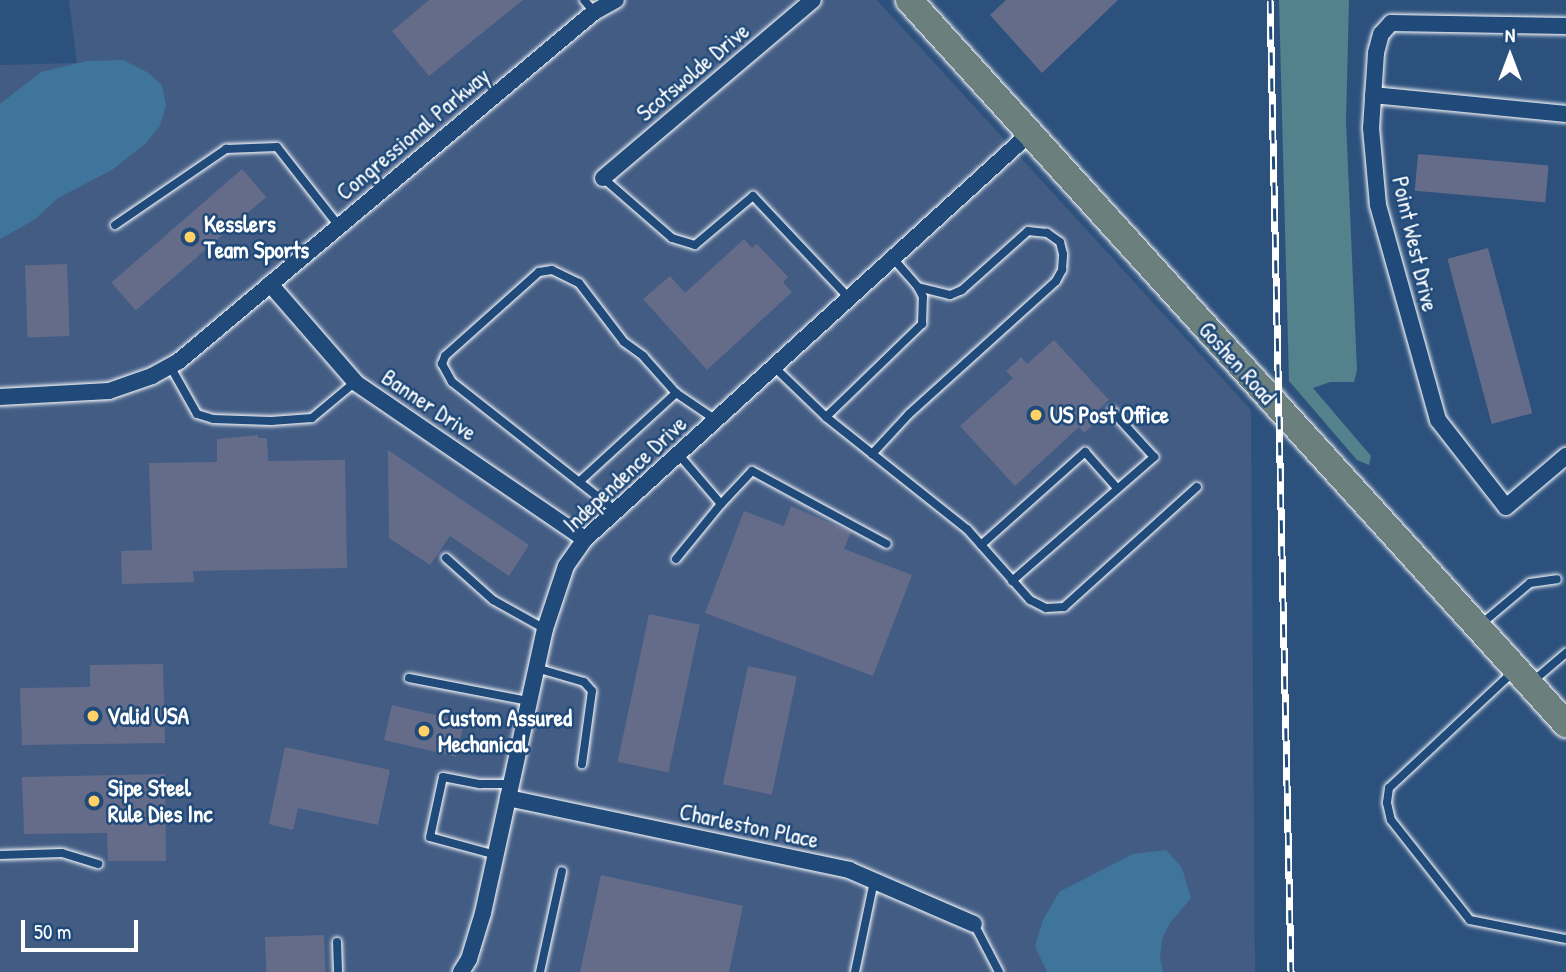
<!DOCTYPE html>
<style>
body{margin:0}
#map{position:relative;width:1566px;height:972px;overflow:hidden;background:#2d517d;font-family:"Patrick Hand",sans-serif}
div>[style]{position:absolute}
.built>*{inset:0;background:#425c84}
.green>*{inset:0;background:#54828c}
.water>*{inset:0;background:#3f759b}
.building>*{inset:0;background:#656c8a;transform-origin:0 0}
.roads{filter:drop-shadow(0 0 2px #fff) drop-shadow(0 0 2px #fff)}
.service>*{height:8px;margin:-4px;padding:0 4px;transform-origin:4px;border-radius:4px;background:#1f4a7a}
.minor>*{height:16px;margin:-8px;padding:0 8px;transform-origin:8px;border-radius:8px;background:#1f4a7a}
.primary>*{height:26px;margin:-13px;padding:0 13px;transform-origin:13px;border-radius:13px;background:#6b7f7c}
.rail>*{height:7px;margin-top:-3.5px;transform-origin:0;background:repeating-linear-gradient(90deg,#1f4a7a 0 13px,#fff 0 26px);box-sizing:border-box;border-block:2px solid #fff}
.dots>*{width:19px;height:19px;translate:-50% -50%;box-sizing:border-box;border:4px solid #1f4a7a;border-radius:50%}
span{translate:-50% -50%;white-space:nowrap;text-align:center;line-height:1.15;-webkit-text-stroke:5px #1f4a7a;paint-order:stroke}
.street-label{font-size:23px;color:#fff}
.poi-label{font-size:23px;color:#fff;font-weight:700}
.left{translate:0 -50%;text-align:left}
.north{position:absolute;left:1475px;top:21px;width:70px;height:70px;-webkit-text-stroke:5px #1f4a7a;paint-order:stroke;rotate:0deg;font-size:19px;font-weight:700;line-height:28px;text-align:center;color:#fff}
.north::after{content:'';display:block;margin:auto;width:24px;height:32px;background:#fff;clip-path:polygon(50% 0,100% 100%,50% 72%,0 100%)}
.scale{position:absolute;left:21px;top:920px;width:117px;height:32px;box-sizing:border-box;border:4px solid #fff;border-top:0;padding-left:9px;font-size:21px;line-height:24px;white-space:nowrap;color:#fff;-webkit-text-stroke:5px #1f4a7a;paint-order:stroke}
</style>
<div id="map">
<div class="built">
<i style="clip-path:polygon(69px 0,877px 0,1251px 410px,1255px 972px,0 972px,0 65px,77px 63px)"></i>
</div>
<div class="green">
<i style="clip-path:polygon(1279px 0,1349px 0,1346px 122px,1357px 370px,1354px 382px,1330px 382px,1313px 388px,1371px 456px,1369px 465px,1357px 460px,1289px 381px)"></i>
</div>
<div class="water">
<i style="clip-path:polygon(123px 60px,147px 72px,162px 85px,166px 105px,160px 126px,146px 143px,112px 170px,58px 198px,34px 220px,0 239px,0 104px,41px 72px,87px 61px)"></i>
<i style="clip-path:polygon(1166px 850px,1182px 868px,1191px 898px,1170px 923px,1162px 939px,1160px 959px,1163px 972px,1047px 972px,1035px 946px,1043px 920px,1059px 892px,1133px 854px)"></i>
</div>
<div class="building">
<i style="clip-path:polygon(429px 0,523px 0,429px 76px,392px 31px)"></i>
<i style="clip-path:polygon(1006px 0,1118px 0,1042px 73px,990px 15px)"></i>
<i style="left:1418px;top:154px;width:131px;height:37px;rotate:5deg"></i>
<i style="left:242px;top:169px;width:37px;height:173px;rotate:49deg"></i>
<i style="clip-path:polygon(744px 239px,752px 248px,757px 244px,788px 277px,783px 282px,792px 292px,707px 370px,643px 299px,670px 276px,685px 293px)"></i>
<i style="left:1488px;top:248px;width:171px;height:42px;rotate:75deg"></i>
<i style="left:67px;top:264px;width:72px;height:42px;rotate:88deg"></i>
<i style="clip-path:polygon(1054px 340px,1109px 400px,1096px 412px,1101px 418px,1084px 433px,1079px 427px,1015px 486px,960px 426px,1013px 378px,1006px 371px,1014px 364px,1021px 357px,1027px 364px)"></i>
<i style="clip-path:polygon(258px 435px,258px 438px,267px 438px,268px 461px,345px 460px,347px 568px,193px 571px,194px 582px,122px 584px,121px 551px,152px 550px,149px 463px,217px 462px,217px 439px)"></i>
<i style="clip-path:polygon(388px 450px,529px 545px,509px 576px,450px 536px,430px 565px,389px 538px)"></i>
<i style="clip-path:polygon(791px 506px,851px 532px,844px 549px,912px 575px,873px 676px,705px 613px,744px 511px,784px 526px)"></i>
<i style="left:649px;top:614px;width:52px;height:151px;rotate:12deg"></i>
<i style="clip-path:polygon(163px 664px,165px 743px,22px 745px,20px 688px,90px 687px,90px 665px)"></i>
<i style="left:748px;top:666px;width:50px;height:121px;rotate:12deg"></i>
<i style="left:392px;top:705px;width:74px;height:36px;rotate:13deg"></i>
<i style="clip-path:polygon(285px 747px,390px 770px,378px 825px,298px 808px,293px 830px,269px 824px)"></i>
<i style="clip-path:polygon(165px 774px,166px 861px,108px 861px,107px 833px,24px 834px,22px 777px)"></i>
<i style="clip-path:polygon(601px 875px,743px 906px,729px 972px,580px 972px)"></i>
<i style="left:324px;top:935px;width:37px;height:59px;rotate:88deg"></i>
</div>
<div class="roads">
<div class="service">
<i style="left:584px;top:0;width:16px;rotate:50deg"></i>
<i style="left:603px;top:178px;width:91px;rotate:41deg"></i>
<i style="left:672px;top:238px;width:24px;rotate:17deg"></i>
<i style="left:695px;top:245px;width:76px;rotate:-40.2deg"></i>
<i style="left:753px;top:196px;width:140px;rotate:46.7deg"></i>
<i style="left:115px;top:225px;width:135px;rotate:-34.4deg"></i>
<i style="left:226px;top:149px;width:51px;rotate:-2.2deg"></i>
<i style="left:277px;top:147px;width:100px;rotate:51.9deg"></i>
<i style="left:170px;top:366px;width:55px;rotate:60.6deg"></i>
<i style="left:197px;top:414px;width:17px;rotate:17deg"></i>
<i style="left:213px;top:419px;width:58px;rotate:2deg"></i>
<i style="left:271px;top:421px;width:41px;rotate:-4.2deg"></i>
<i style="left:312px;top:418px;width:56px;rotate:-39.9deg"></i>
<i style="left:774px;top:367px;width:72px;rotate:43.9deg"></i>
<i style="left:826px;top:417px;width:180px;rotate:38.5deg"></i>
<i style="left:967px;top:529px;width:95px;rotate:48.4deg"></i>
<i style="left:1030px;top:600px;width:18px;rotate:27deg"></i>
<i style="left:1046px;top:608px;width:18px;rotate:-3deg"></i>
<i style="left:1064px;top:607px;width:179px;rotate:-42.1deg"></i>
<i style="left:826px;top:417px;width:134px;rotate:-44.1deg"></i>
<i style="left:922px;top:324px;width:27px;rotate:-88deg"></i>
<i style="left:923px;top:297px;width:11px;rotate:-117deg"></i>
<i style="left:872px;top:454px;width:54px;rotate:-47.2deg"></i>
<i style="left:909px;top:414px;width:198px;rotate:-42.1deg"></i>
<i style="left:1056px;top:281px;width:13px;rotate:-61deg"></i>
<i style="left:1062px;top:270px;width:16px;rotate:-86deg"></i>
<i style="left:1063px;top:254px;width:12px;rotate:-104deg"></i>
<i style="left:1060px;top:242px;width:16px;rotate:-145deg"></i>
<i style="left:1047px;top:233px;width:19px;rotate:-174deg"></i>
<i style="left:1028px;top:231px;width:89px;rotate:138.2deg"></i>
<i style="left:962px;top:290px;width:13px;rotate:157deg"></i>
<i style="left:950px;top:295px;width:33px;rotate:-166deg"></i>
<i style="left:918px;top:287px;width:38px;rotate:-131deg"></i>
<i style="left:579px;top:482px;width:132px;rotate:-42.5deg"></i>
<i style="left:721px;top:504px;width:45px;rotate:-46.8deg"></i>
<i style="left:752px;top:471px;width:153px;rotate:28.4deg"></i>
<i style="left:616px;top:511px;width:209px;rotate:-141.8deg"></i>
<i style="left:452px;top:382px;width:21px;rotate:-119deg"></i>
<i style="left:442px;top:364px;width:9px;rotate:-69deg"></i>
<i style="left:445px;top:356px;width:126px;rotate:-41.8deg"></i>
<i style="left:539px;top:272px;width:13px;rotate:-9deg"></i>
<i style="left:552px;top:270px;width:30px;rotate:26deg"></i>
<i style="left:579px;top:283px;width:74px;rotate:52.7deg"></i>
<i style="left:624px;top:342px;width:24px;rotate:36deg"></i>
<i style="left:643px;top:356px;width:50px;rotate:48.3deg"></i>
<i style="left:676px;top:393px;width:48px;rotate:34deg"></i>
<i style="left:981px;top:545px;width:140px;rotate:-41.8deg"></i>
<i style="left:1085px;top:452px;width:48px;rotate:48.4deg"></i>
<i style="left:446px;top:558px;width:63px;rotate:41.8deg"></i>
<i style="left:493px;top:600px;width:60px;rotate:29.1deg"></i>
<i style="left:676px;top:559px;width:71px;rotate:-50.7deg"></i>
<i style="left:721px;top:504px;width:65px;rotate:-130.6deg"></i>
<i style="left:1012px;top:581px;width:189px;rotate:-41.1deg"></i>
<i style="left:1154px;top:457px;width:62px;rotate:-132.4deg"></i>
<i style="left:1480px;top:625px;width:65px;rotate:-40deg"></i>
<i style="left:1530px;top:583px;width:27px;rotate:-8deg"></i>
<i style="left:536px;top:668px;width:50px;rotate:16.3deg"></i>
<i style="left:584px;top:682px;width:12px;rotate:48deg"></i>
<i style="left:592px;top:691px;width:74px;rotate:97.8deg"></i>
<i style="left:1514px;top:671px;width:171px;rotate:136.9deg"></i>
<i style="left:1389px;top:788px;width:15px;rotate:98deg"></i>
<i style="left:1387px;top:803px;width:17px;rotate:77deg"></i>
<i style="left:1391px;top:820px;width:127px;rotate:51.7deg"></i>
<i style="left:1470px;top:920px;width:98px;rotate:11.2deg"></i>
<i style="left:409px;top:678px;width:122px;rotate:10.9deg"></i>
<i style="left:1532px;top:682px;width:45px;rotate:-40.5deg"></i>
<i style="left:0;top:855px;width:62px;rotate:-1.8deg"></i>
<i style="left:62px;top:853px;width:38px;rotate:17deg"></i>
<i style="left:496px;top:855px;width:68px;rotate:-164.7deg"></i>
<i style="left:430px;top:837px;width:61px;rotate:-77.8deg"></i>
<i style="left:443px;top:777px;width:38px;rotate:11deg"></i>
<i style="left:480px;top:784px;width:31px"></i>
<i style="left:974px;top:924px;width:54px;rotate:62.5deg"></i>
<i style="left:337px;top:942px;width:30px;rotate:88deg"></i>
<i style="left:540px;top:972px;width:103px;rotate:-77.7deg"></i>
<i style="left:855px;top:972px;width:93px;rotate:-78.2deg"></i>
</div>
<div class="minor">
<i style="left:1566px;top:26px;width:175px;rotate:-179deg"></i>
<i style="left:1391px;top:23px;width:15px;rotate:132deg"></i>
<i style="left:1381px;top:34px;width:20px;rotate:105deg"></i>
<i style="left:1376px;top:53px;width:75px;rotate:93.8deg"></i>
<i style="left:1371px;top:128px;width:77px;rotate:84.8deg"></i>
<i style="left:1378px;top:205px;width:223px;rotate:74.4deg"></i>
<i style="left:1438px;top:420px;width:110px;rotate:52deg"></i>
<i style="left:1506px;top:507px;width:79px;rotate:-40.4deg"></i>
<i style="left:1373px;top:95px;width:194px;rotate:5.6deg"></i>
<i style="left:603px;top:178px;width:275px;rotate:-40.3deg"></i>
<i style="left:270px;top:284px;width:131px;rotate:49deg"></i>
<i style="left:356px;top:383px;width:277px;rotate:34.3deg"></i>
<i style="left:0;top:397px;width:109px;rotate:-3.2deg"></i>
<i style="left:109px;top:391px;width:46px;rotate:-19.2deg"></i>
<i style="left:152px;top:376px;width:31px;rotate:-29deg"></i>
<i style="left:179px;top:361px;width:542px;rotate:-40.06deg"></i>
<i style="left:594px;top:12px;width:25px;rotate:-29deg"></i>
<i style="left:508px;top:798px;width:349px;rotate:11.9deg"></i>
<i style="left:849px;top:870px;width:136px;rotate:23.4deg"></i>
<i style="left:461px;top:972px;width:15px;rotate:-58deg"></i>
<i style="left:469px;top:959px;width:48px;rotate:-73.1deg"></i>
<i style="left:483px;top:913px;width:291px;rotate:-77.7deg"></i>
<i style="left:545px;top:629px;width:66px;rotate:-71.6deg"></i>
<i style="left:566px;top:566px;width:33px;rotate:-55deg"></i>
<i style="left:585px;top:539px;width:601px;rotate:-42.37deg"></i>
</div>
<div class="primary">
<i style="left:909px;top:0;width:978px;rotate:47.78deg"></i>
</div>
</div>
<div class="rail">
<i style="left:1270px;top:0;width:972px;rotate:88.76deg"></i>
</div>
<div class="dots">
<i style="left:190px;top:237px;background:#ffd166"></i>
<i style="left:1036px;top:415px;background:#ffd166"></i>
<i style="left:93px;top:716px;background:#ffd166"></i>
<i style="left:424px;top:731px;background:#ffd166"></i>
<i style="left:94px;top:801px;background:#ffd166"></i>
</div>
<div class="street-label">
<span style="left:693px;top:72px;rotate:-40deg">Scotswolde Drive</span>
<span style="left:413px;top:134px;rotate:-40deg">Congressional Parkway</span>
<span style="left:1415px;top:244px;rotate:77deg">Point West Drive</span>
<span style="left:1237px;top:363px;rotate:48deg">Goshen Road</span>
<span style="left:429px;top:405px;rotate:34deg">Banner Drive</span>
<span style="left:625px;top:474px;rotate:-43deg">Independence Drive</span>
<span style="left:749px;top:826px;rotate:12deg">Charleston Place</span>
</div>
<div class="poi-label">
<span class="left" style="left:204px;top:237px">Kesslers<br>Team Sports</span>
<span class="left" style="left:1050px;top:415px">US Post Office</span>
<span class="left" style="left:107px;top:716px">Valid USA</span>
<span class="left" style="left:438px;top:731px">Custom Assured<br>Mechanical</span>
<span class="left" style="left:108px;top:801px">Sipe Steel<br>Rule Dies Inc</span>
</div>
<div class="north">N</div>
<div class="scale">50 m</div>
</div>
